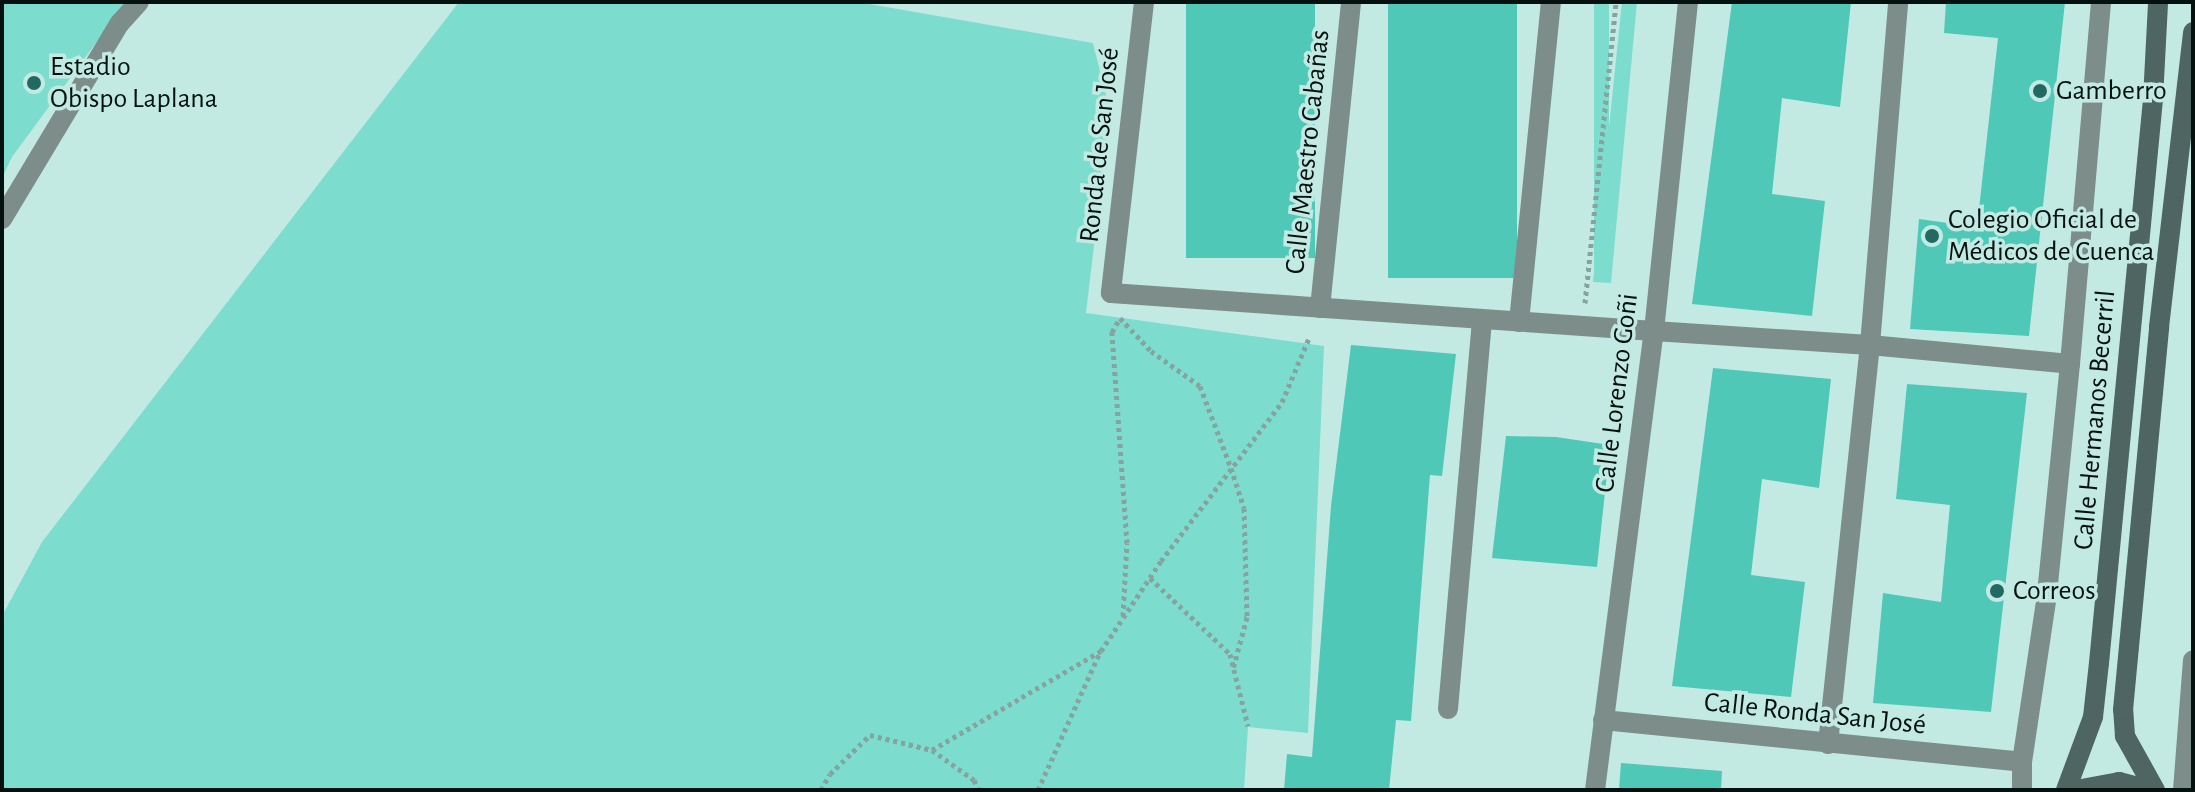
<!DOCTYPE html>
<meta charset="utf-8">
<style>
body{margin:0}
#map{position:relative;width:2195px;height:792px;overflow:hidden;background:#c2eae3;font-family:"Alegreya Sans",sans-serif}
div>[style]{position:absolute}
.green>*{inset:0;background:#7cddce;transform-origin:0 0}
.building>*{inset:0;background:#4fc8b8;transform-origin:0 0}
.path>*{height:5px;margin-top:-2.5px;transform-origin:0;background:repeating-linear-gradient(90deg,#85a49f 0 4px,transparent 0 8px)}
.pedestrian>*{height:20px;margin:-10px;padding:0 10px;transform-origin:10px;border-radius:10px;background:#7d8d8a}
.minor>*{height:20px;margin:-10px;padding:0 10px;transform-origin:10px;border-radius:10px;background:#7d8d8a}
.secondary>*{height:20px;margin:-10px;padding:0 10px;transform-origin:10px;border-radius:10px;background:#4e6561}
.dots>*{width:22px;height:22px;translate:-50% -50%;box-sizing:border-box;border:4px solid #c2eae3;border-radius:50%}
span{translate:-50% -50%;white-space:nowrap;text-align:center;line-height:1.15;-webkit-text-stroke:7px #c2eae3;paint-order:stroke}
.poi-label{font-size:28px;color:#04110f}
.left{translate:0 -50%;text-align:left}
.street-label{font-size:28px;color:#04110f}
.frame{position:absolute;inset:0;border:4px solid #04110f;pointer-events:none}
</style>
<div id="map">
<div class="green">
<i style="clip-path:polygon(2px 2px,126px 2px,12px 157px,2px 178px)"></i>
<i style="clip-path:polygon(459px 2px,858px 2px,1093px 43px,1110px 111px,1086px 313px,1324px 346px,1308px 733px,1248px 727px,1244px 790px,2px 790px,2px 616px,42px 542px)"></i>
<i style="left:1594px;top:2px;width:15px;height:274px"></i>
<i style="clip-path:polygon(1622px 2px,1637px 2px,1611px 283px,1593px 282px)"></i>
</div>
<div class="building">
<i style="left:1186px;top:2px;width:129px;height:256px"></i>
<i style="left:1388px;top:2px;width:129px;height:276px"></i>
<i style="clip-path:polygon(1732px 2px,1851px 2px,1840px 107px,1782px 98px,1772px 194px,1825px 201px,1812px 316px,1692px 304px)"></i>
<i style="clip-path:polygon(1946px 2px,2065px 2px,2029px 336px,1910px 329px,1919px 219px,1977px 227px,1998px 38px,1944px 33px)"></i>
<i style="clip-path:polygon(1351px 345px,1456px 354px,1442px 476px,1430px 475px,1411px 721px,1396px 720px,1389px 790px,1284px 790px,1287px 754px,1312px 757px,1331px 506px)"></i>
<i style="clip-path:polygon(1713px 368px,1831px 379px,1819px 488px,1762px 479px,1751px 575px,1805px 582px,1791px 697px,1672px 686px)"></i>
<i style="clip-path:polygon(1907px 384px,2027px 393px,1991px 712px,1873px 703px,1883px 593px,1941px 602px,1950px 505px,1896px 499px)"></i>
<i style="clip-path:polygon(1506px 436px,1556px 437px,1610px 445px,1597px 567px,1492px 558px)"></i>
<i style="clip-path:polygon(1621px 763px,1722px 771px,1721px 790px,1619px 790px)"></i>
</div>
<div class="path">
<i style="left:1585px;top:303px;width:303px;rotate:-84.1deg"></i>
<i style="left:1150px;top:578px;width:110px;rotate:43.5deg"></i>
<i style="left:1230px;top:654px;width:74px;rotate:76deg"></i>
<i style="left:1123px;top:616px;width:73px;rotate:-86.9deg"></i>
<i style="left:1127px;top:543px;width:212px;rotate:-94.1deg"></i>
<i style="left:1112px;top:332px;width:16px;rotate:-60deg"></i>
<i style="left:1120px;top:318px;width:45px;rotate:46.8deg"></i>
<i style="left:1151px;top:351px;width:60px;rotate:35.5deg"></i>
<i style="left:1200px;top:386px;width:88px;rotate:69.3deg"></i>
<i style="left:1231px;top:468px;width:42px;rotate:72deg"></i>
<i style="left:1244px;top:508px;width:109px;rotate:88.4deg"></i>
<i style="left:1247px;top:617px;width:54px;rotate:105.1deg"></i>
<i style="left:932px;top:750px;width:52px;rotate:35.5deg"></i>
<i style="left:974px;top:780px;width:11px;rotate:63deg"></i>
<i style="left:821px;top:790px;width:18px;rotate:-61deg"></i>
<i style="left:830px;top:774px;width:56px;rotate:-44.3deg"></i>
<i style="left:870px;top:735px;width:64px;rotate:13.6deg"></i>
<i style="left:932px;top:750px;width:196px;rotate:-30.4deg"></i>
<i style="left:1101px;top:651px;width:108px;rotate:-56.3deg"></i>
<i style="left:1161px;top:561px;width:200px;rotate:-52.7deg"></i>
<i style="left:1282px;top:402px;width:69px;rotate:-67.1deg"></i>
<i style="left:1038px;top:790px;width:151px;rotate:-65.8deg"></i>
</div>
<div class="pedestrian">
<i style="left:2px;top:219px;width:229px;rotate:-59deg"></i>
<i style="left:120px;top:23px;width:28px;rotate:-48deg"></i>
<i style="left:1654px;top:331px;width:216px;rotate:3.7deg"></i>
<i style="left:1870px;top:345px;width:201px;rotate:5.4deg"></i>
<i style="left:1828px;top:744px;width:401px;rotate:-84deg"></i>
<i style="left:1870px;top:345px;width:344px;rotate:-85.3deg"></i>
</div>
<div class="minor">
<i style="left:1144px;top:2px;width:293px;rotate:96.5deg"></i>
<i style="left:1111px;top:293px;width:544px;rotate:4deg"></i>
<i style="left:1320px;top:308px;width:308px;rotate:-84.2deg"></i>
<i style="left:1519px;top:322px;width:322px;rotate:-84.3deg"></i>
<i style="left:1448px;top:709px;width:391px;rotate:-85deg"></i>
<i style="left:1603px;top:720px;width:421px;rotate:5.7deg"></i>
<i style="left:1595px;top:790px;width:463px;rotate:-82.7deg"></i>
<i style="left:1654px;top:331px;width:331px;rotate:-84.1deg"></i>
<i style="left:2022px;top:790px;width:28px;rotate:-90deg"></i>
<i style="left:2022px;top:762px;width:170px;rotate:-81.5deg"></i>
<i style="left:2047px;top:594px;width:231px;rotate:-84.3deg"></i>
<i style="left:2070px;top:364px;width:363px;rotate:-85.1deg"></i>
<i style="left:2183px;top:790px;width:130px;rotate:-85.6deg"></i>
</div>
<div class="secondary">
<i style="left:2066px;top:790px;width:78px;rotate:-69.7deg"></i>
<i style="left:2093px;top:717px;width:54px;rotate:-83.7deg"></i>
<i style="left:2099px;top:663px;width:567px;rotate:-84.53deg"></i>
<i style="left:2153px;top:99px;width:97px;rotate:-87deg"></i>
<i style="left:2076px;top:790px;width:44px;rotate:-10.5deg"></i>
<i style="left:2119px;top:782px;width:30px;rotate:15deg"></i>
<i style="left:2155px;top:790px;width:62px;rotate:-119.1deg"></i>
<i style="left:2125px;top:736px;width:26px;rotate:-94deg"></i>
<i style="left:2123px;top:710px;width:385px;rotate:-84.6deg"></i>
<i style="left:2159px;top:327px;width:297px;rotate:-83.4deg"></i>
</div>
<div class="dots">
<i style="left:34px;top:83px;background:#226a61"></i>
<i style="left:2040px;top:91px;background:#226a61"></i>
<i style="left:1932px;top:236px;background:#226a61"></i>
<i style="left:1997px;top:591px;background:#226a61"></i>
</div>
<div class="poi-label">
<span class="left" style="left:50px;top:83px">Estadio<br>Obispo Laplana</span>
<span class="left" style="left:2056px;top:91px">Gamberro</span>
<span class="left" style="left:1948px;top:236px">Colegio Oficial de<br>Médicos de Cuenca</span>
<span class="left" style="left:2013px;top:591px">Correos</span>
</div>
<div class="street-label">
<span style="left:1100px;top:145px;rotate:-84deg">Ronda de San José</span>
<span style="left:1308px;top:152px;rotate:-84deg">Calle Maestro Cabañas</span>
<span style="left:1617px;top:393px;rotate:-83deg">Calle Lorenzo Goñi</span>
<span style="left:2095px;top:420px;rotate:-85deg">Calle Hermanos Becerril</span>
<span style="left:1815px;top:714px;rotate:6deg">Calle Ronda San José</span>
</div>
<div class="frame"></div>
</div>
